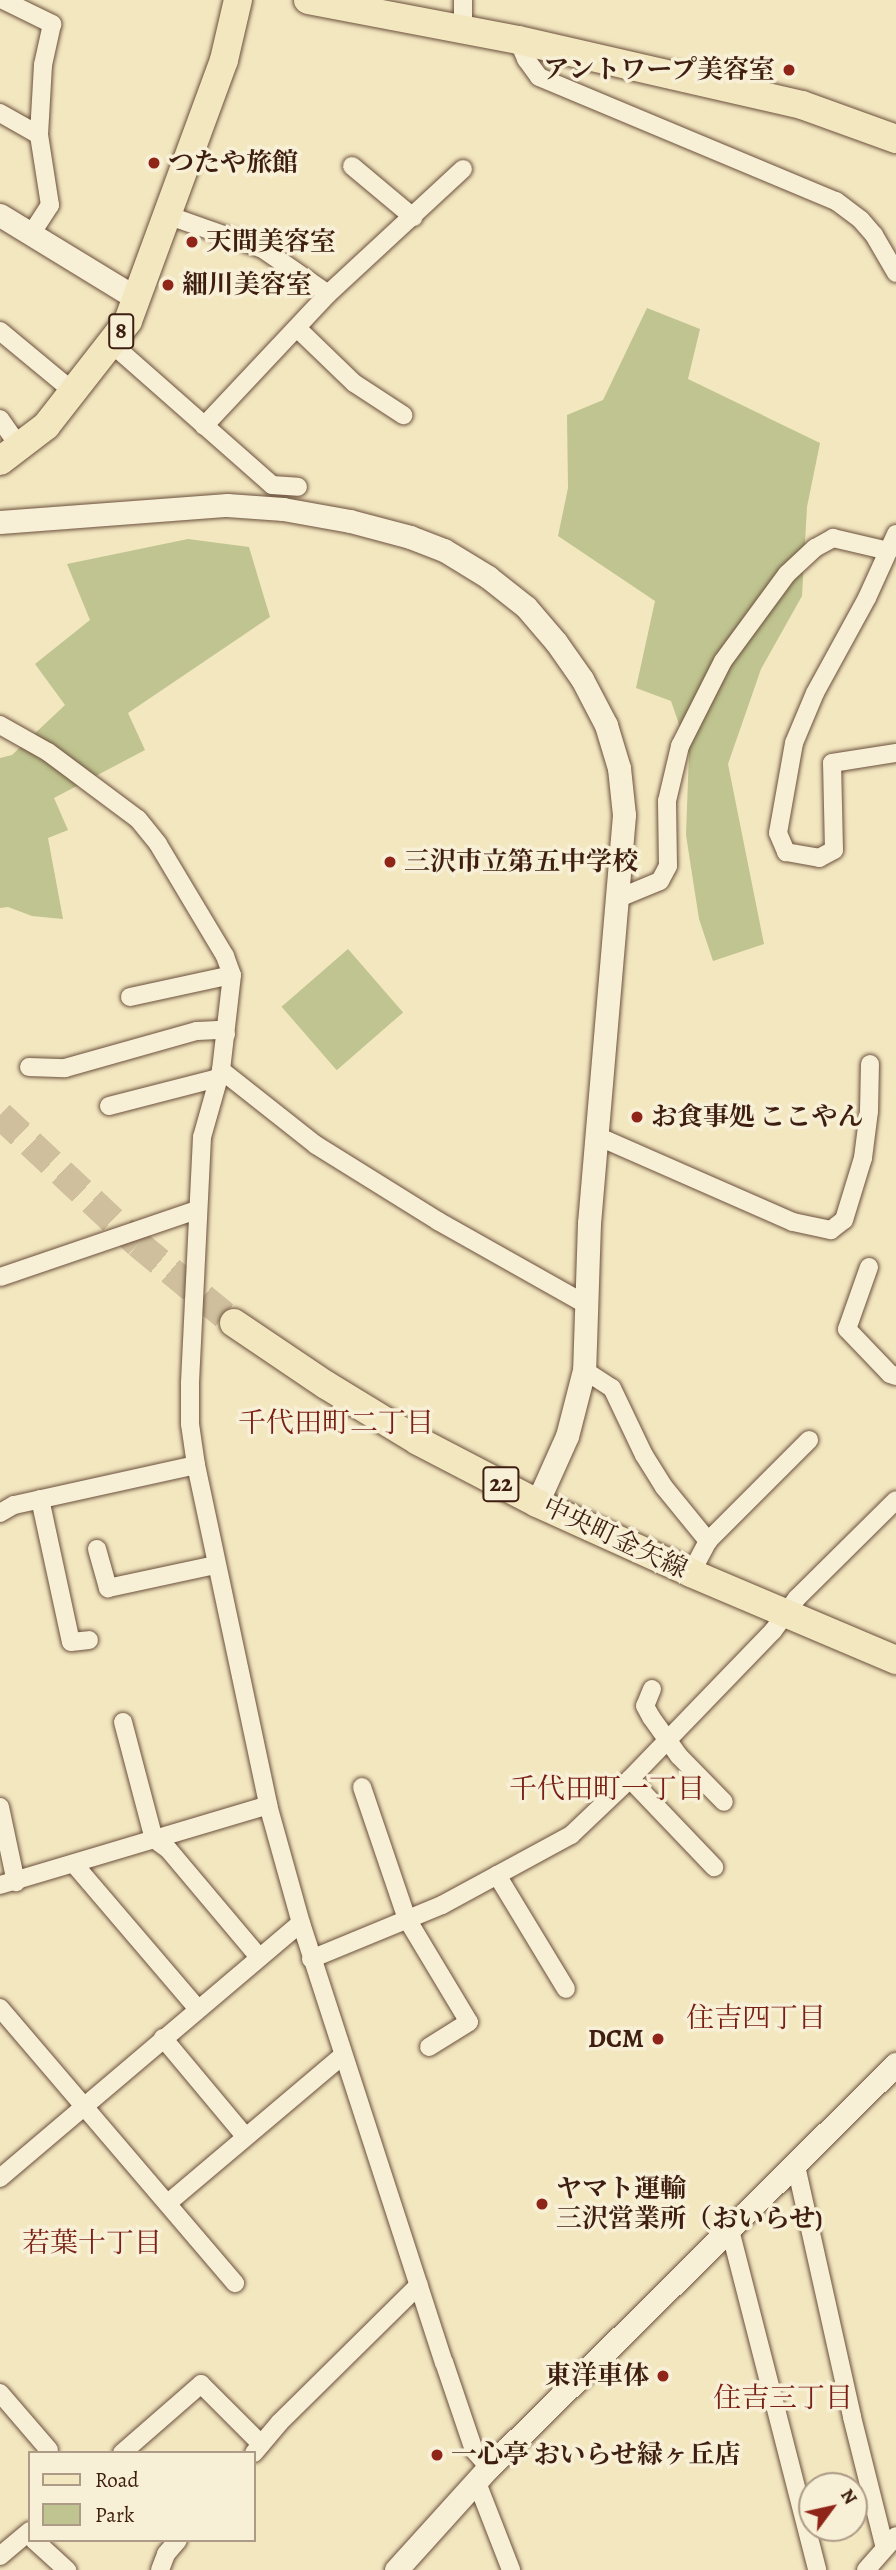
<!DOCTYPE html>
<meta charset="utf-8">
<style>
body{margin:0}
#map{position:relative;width:896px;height:2570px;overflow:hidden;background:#f3e7c0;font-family:Alegreya,"Noto Serif JP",serif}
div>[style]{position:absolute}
.green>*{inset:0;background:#bfc490;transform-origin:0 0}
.primary-tunnel>*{height:28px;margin-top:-14px;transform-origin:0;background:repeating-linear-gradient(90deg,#cfbf9d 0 28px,transparent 0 42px)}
.roads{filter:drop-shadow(0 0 2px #6b503c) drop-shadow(0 0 2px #6b503c)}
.minor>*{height:18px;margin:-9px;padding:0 9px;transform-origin:9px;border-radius:9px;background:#f7efd6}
.tertiary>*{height:23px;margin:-11.5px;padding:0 11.5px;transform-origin:11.5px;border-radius:11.5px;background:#f7efd6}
.primary>*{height:28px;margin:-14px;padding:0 14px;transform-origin:14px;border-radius:14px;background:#f3e7c0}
.dots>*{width:19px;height:19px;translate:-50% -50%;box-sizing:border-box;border:4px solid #f7efd6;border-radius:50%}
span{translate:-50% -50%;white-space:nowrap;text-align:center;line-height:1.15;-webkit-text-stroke:7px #f7efd6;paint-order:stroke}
.shield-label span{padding:2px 5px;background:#f7efd6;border:2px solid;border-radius:5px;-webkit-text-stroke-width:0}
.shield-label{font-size:24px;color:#3e1e10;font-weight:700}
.poi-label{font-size:26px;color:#3e1e10;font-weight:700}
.right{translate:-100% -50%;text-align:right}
.left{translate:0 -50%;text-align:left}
.street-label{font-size:26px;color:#3e1e10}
.neighbourhood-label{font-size:28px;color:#7a1f14}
.legend{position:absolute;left:28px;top:2451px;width:228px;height:91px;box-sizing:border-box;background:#f7efd6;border:2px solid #ad9b87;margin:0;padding:9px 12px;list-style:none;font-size:21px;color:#3e1e10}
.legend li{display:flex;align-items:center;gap:14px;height:35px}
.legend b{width:35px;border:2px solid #ad9b87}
.north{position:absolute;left:798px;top:2472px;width:70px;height:70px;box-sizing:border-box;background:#f7efd6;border:2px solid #ad9b87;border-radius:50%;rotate:57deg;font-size:19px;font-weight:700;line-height:28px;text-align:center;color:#3e1e10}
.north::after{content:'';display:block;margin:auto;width:24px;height:32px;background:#8f2418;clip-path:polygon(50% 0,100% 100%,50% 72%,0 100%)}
</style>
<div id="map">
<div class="green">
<i style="clip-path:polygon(647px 308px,700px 329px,688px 379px,820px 443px,807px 507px,802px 596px,761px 669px,728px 764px,764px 944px,713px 961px,699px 919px,686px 835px,689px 753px,671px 701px,636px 688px,655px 601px,558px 536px,568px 488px,567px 415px,603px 400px)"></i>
<i style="clip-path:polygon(188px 539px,249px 547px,270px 617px,128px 713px,145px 750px,54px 798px,68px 830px,48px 838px,63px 919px,32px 916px,8px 907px,0 908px,0 758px,12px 755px,65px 705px,35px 664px,90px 620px,67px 564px)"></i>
<i style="left:348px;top:949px;width:84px;height:88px;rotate:49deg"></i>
</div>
<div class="primary-tunnel">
<i style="left:0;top:1115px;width:189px;rotate:43.1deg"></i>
<i style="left:138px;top:1244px;width:124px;rotate:39.5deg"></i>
</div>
<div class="roads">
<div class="minor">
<i style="left:3px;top:0;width:55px;rotate:26.1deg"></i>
<i style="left:52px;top:24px;width:42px;rotate:102.4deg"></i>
<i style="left:43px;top:65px;width:70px;rotate:93.3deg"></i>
<i style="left:463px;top:29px;width:29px;rotate:-90deg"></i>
<i style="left:518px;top:40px;width:21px;rotate:67deg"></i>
<i style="left:526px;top:59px;width:22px;rotate:54deg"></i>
<i style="left:539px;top:77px;width:322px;rotate:22.7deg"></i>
<i style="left:836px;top:201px;width:31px;rotate:37deg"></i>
<i style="left:861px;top:220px;width:20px;rotate:49deg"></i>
<i style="left:874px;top:235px;width:44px;rotate:59.9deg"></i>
<i style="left:0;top:113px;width:45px;rotate:29.4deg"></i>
<i style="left:39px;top:135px;width:71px;rotate:81.1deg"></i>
<i style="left:50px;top:205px;width:35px;rotate:123deg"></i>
<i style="left:352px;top:166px;width:80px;rotate:39.9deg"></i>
<i style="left:167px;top:215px;width:102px;rotate:19.5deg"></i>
<i style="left:263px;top:249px;width:79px;rotate:34.7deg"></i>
<i style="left:297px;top:328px;width:79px;rotate:44deg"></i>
<i style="left:354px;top:383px;width:59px;rotate:33.1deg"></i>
<i style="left:0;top:331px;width:97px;rotate:39.6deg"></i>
<i style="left:112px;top:344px;width:213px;rotate:41.4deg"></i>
<i style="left:272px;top:485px;width:26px;rotate:4deg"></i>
<i style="left:0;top:419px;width:35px;rotate:55deg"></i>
<i style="left:204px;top:426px;width:181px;rotate:-46.8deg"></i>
<i style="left:328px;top:294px;width:184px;rotate:-42.8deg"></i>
<i style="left:896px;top:534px;width:70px;rotate:114.4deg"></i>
<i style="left:867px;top:598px;width:108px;rotate:118.7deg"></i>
<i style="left:815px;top:693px;width:54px;rotate:112.8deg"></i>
<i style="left:794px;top:743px;width:91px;rotate:100.1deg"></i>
<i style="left:778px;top:833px;width:21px;rotate:67deg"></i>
<i style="left:786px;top:852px;width:34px;rotate:10deg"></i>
<i style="left:819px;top:858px;width:17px;rotate:-28deg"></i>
<i style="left:834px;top:850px;width:87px;rotate:-91.3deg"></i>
<i style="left:832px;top:763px;width:65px;rotate:-8.9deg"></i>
<i style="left:0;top:725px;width:55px;rotate:29.4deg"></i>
<i style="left:48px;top:752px;width:112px;rotate:36.7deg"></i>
<i style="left:138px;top:819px;width:32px;rotate:51deg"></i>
<i style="left:158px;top:844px;width:131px;rotate:59.1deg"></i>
<i style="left:225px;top:956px;width:20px;rotate:70deg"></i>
<i style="left:232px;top:975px;width:96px;rotate:96.6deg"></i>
<i style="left:221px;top:1070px;width:70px;rotate:105.8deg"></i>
<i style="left:202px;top:1137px;width:248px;rotate:92.8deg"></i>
<i style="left:190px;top:1385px;width:39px;rotate:90deg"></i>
<i style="left:190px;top:1424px;width:41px;rotate:81.7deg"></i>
<i style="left:196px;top:1465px;width:348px;rotate:78deg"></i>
<i style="left:268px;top:1805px;width:123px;rotate:74.4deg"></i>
<i style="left:301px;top:1923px;width:462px;rotate:72deg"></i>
<i style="left:444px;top:2362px;width:93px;rotate:71.2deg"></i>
<i style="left:474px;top:2450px;width:23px;rotate:49deg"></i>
<i style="left:619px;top:898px;width:44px;rotate:-22.5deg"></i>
<i style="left:660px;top:881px;width:17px;rotate:-62deg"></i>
<i style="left:668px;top:866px;width:65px;rotate:-90.9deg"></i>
<i style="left:667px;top:801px;width:57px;rotate:-76.7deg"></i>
<i style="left:680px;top:746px;width:95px;rotate:-63.2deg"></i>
<i style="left:723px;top:661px;width:108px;rotate:-53.7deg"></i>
<i style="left:787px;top:574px;width:38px;rotate:-43deg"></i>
<i style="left:815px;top:548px;width:21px;rotate:-29deg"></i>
<i style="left:833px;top:538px;width:57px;rotate:13.1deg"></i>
<i style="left:130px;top:997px;width:104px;rotate:-12.2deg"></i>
<i style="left:29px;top:1067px;width:36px;rotate:2deg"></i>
<i style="left:65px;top:1068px;width:137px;rotate:-15.7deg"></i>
<i style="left:197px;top:1031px;width:21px;rotate:-3deg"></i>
<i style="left:218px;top:1030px;width:9px;rotate:27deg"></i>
<i style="left:221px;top:1070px;width:121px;rotate:38.3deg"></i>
<i style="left:316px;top:1145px;width:144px;rotate:31.9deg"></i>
<i style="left:438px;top:1221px;width:171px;rotate:29.4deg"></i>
<i style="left:109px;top:1106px;width:113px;rotate:-14.4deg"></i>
<i style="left:597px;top:1136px;width:214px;rotate:23.7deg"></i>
<i style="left:793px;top:1222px;width:39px;rotate:12deg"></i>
<i style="left:831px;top:1230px;width:16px;rotate:-38deg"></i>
<i style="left:844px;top:1220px;width:65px;rotate:-73deg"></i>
<i style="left:863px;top:1158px;width:47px;rotate:-82.7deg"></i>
<i style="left:869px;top:1111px;width:47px;rotate:-88.8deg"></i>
<i style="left:869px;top:1267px;width:66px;rotate:109.5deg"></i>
<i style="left:847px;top:1329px;width:62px;rotate:46.3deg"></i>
<i style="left:890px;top:1374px;width:6px;rotate:18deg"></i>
<i style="left:0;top:1277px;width:208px;rotate:-18.8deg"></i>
<i style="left:584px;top:1370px;width:33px;rotate:33deg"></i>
<i style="left:612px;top:1388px;width:74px;rotate:64.5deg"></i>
<i style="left:644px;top:1455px;width:38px;rotate:58deg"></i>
<i style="left:664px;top:1487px;width:70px;rotate:50.8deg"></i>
<i style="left:708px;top:1541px;width:36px;rotate:118deg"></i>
<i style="left:40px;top:1499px;width:146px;rotate:77.8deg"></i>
<i style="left:71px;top:1642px;width:18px;rotate:-6deg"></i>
<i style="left:0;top:1513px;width:16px;rotate:-30deg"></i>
<i style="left:14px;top:1505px;width:186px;rotate:-12.4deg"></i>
<i style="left:708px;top:1541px;width:143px;rotate:-45deg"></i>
<i style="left:97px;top:1549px;width:41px;rotate:74.2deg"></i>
<i style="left:108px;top:1588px;width:109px;rotate:-12.1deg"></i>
<i style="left:652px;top:1689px;width:18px;rotate:112deg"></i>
<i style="left:645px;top:1706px;width:13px;rotate:61deg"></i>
<i style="left:651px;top:1717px;width:48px;rotate:54.3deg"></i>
<i style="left:679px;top:1756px;width:64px;rotate:45.6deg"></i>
<i style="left:123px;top:1722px;width:121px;rotate:75.2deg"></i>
<i style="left:154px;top:1839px;width:17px;rotate:36deg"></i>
<i style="left:168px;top:1849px;width:140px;rotate:49.9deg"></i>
<i style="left:630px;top:1779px;width:122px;rotate:46.3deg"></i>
<i style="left:362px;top:1787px;width:139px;rotate:71.2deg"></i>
<i style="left:407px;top:1919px;width:120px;rotate:59deg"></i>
<i style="left:469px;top:2022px;width:47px;rotate:148deg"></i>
<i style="left:0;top:1807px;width:77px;rotate:78deg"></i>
<i style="left:74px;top:1864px;width:189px;rotate:49.5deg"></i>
<i style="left:497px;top:1875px;width:133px;rotate:58.8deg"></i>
<i style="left:0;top:1885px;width:280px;rotate:-16.6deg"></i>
<i style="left:311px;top:1959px;width:142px;rotate:-22.4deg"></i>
<i style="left:442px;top:1905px;width:147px;rotate:-28.5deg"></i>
<i style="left:571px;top:1835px;width:81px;rotate:-43.5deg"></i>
<i style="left:630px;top:1779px;width:206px;rotate:-46deg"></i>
<i style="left:773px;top:1631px;width:41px;rotate:-54deg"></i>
<i style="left:797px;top:1598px;width:139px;rotate:-44.7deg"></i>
<i style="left:0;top:2008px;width:362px;rotate:49.5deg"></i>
<i style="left:163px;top:2038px;width:128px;rotate:50.1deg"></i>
<i style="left:796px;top:2166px;width:257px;rotate:77.4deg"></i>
<i style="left:852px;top:2417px;width:135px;rotate:75.9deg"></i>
<i style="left:0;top:2178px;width:394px;rotate:-40.3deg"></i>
<i style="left:168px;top:2203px;width:228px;rotate:-40.2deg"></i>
<i style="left:730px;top:2230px;width:351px;rotate:75.6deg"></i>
<i style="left:0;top:2393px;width:75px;rotate:49.3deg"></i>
<i style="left:122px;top:2453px;width:105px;rotate:-41.1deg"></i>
<i style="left:201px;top:2384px;width:85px;rotate:45deg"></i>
<i style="left:254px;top:2453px;width:40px;rotate:-50deg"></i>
<i style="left:280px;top:2422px;width:195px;rotate:-44.6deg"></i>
<i style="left:476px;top:2480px;width:97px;rotate:68.7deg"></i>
<i style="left:34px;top:2540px;width:45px;rotate:42.3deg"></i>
<i style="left:0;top:2556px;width:39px;rotate:-40deg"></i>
<i style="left:160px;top:2570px;width:17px;rotate:-69deg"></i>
<i style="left:166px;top:2554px;width:18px;rotate:-49deg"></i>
<i style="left:866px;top:2570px;width:45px;rotate:-48.6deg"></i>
</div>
<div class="tertiary">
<i style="left:0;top:215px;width:159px;rotate:31.4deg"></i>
<i style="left:0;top:522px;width:228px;rotate:-4.3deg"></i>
<i style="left:227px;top:505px;width:56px;rotate:4.1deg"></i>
<i style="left:283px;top:509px;width:68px;rotate:10.2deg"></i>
<i style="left:350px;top:521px;width:62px;rotate:14.9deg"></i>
<i style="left:410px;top:537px;width:36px;rotate:21deg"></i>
<i style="left:444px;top:550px;width:52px;rotate:31.5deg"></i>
<i style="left:488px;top:577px;width:48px;rotate:38.3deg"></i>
<i style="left:526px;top:607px;width:46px;rotate:49.4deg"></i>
<i style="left:556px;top:642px;width:45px;rotate:54.9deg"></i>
<i style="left:582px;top:679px;width:52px;rotate:62.4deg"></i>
<i style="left:606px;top:725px;width:45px;rotate:73.2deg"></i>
<i style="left:619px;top:768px;width:47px;rotate:83.9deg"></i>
<i style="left:624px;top:815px;width:409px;rotate:94.9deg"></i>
<i style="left:589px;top:1223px;width:147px;rotate:91.9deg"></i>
<i style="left:584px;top:1370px;width:68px;rotate:104.4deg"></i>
<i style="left:567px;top:1436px;width:73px;rotate:114.1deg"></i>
<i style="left:396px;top:2570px;width:139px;rotate:-47.9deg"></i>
<i style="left:489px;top:2467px;width:573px;rotate:-44.72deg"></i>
</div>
<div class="primary">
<i style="left:308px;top:0;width:214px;rotate:10.8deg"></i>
<i style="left:518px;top:40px;width:291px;rotate:12.9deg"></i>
<i style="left:802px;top:105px;width:100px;rotate:19.9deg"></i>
<i style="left:0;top:461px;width:58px;rotate:-37.3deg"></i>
<i style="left:46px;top:426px;width:133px;rotate:-52deg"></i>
<i style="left:128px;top:321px;width:278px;rotate:-69.8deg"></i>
<i style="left:224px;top:60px;width:62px;rotate:-76.9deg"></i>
<i style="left:234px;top:1323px;width:111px;rotate:34deg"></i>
<i style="left:326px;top:1385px;width:108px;rotate:31.3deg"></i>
<i style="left:418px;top:1441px;width:134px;rotate:27.5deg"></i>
<i style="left:537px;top:1503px;width:169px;rotate:24.4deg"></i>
<i style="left:691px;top:1573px;width:223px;rotate:23deg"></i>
</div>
</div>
<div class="dots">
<i style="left:789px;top:70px;background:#8f2418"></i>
<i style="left:154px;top:163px;background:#8f2418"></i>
<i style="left:192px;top:242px;background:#8f2418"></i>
<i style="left:168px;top:285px;background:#8f2418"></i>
<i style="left:390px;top:862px;background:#8f2418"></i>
<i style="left:637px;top:1117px;background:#8f2418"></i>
<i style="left:658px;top:2039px;background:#8f2418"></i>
<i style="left:542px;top:2204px;background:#8f2418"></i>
<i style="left:663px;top:2376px;background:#8f2418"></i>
<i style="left:437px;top:2455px;background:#8f2418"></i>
</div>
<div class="shield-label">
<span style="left:121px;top:331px">8</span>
<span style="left:501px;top:1484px">22</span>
</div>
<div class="poi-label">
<span class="right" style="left:775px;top:70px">アントワープ美容室</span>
<span class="left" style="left:168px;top:163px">つたや旅館</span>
<span class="left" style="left:206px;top:242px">天間美容室</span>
<span class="left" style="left:182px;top:285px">細川美容室</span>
<span class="left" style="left:404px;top:862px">三沢市立第五中学校</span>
<span class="left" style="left:651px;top:1117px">お食事処 ここやん</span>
<span class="right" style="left:644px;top:2039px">DCM</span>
<span class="left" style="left:556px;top:2204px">ヤマト運輸<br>三沢営業所（おいらせ)</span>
<span class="right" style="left:649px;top:2376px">東洋車体</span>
<span class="left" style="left:451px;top:2455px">一心亭 おいらせ緑ヶ丘店</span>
</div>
<div class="street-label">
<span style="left:615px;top:1538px;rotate:25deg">中央町金矢線</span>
</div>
<div class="neighbourhood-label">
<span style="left:336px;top:1423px">千代田町二丁目</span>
<span style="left:607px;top:1789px">千代田町一丁目</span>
<span style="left:756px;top:2018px">住吉四丁目</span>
<span style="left:92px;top:2243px">若葉十丁目</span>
<span style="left:783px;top:2398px">住吉三丁目</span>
</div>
<ul class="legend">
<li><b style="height:9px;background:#f3e7c0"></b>Road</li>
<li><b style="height:19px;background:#bfc490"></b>Park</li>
</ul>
<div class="north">N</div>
</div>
